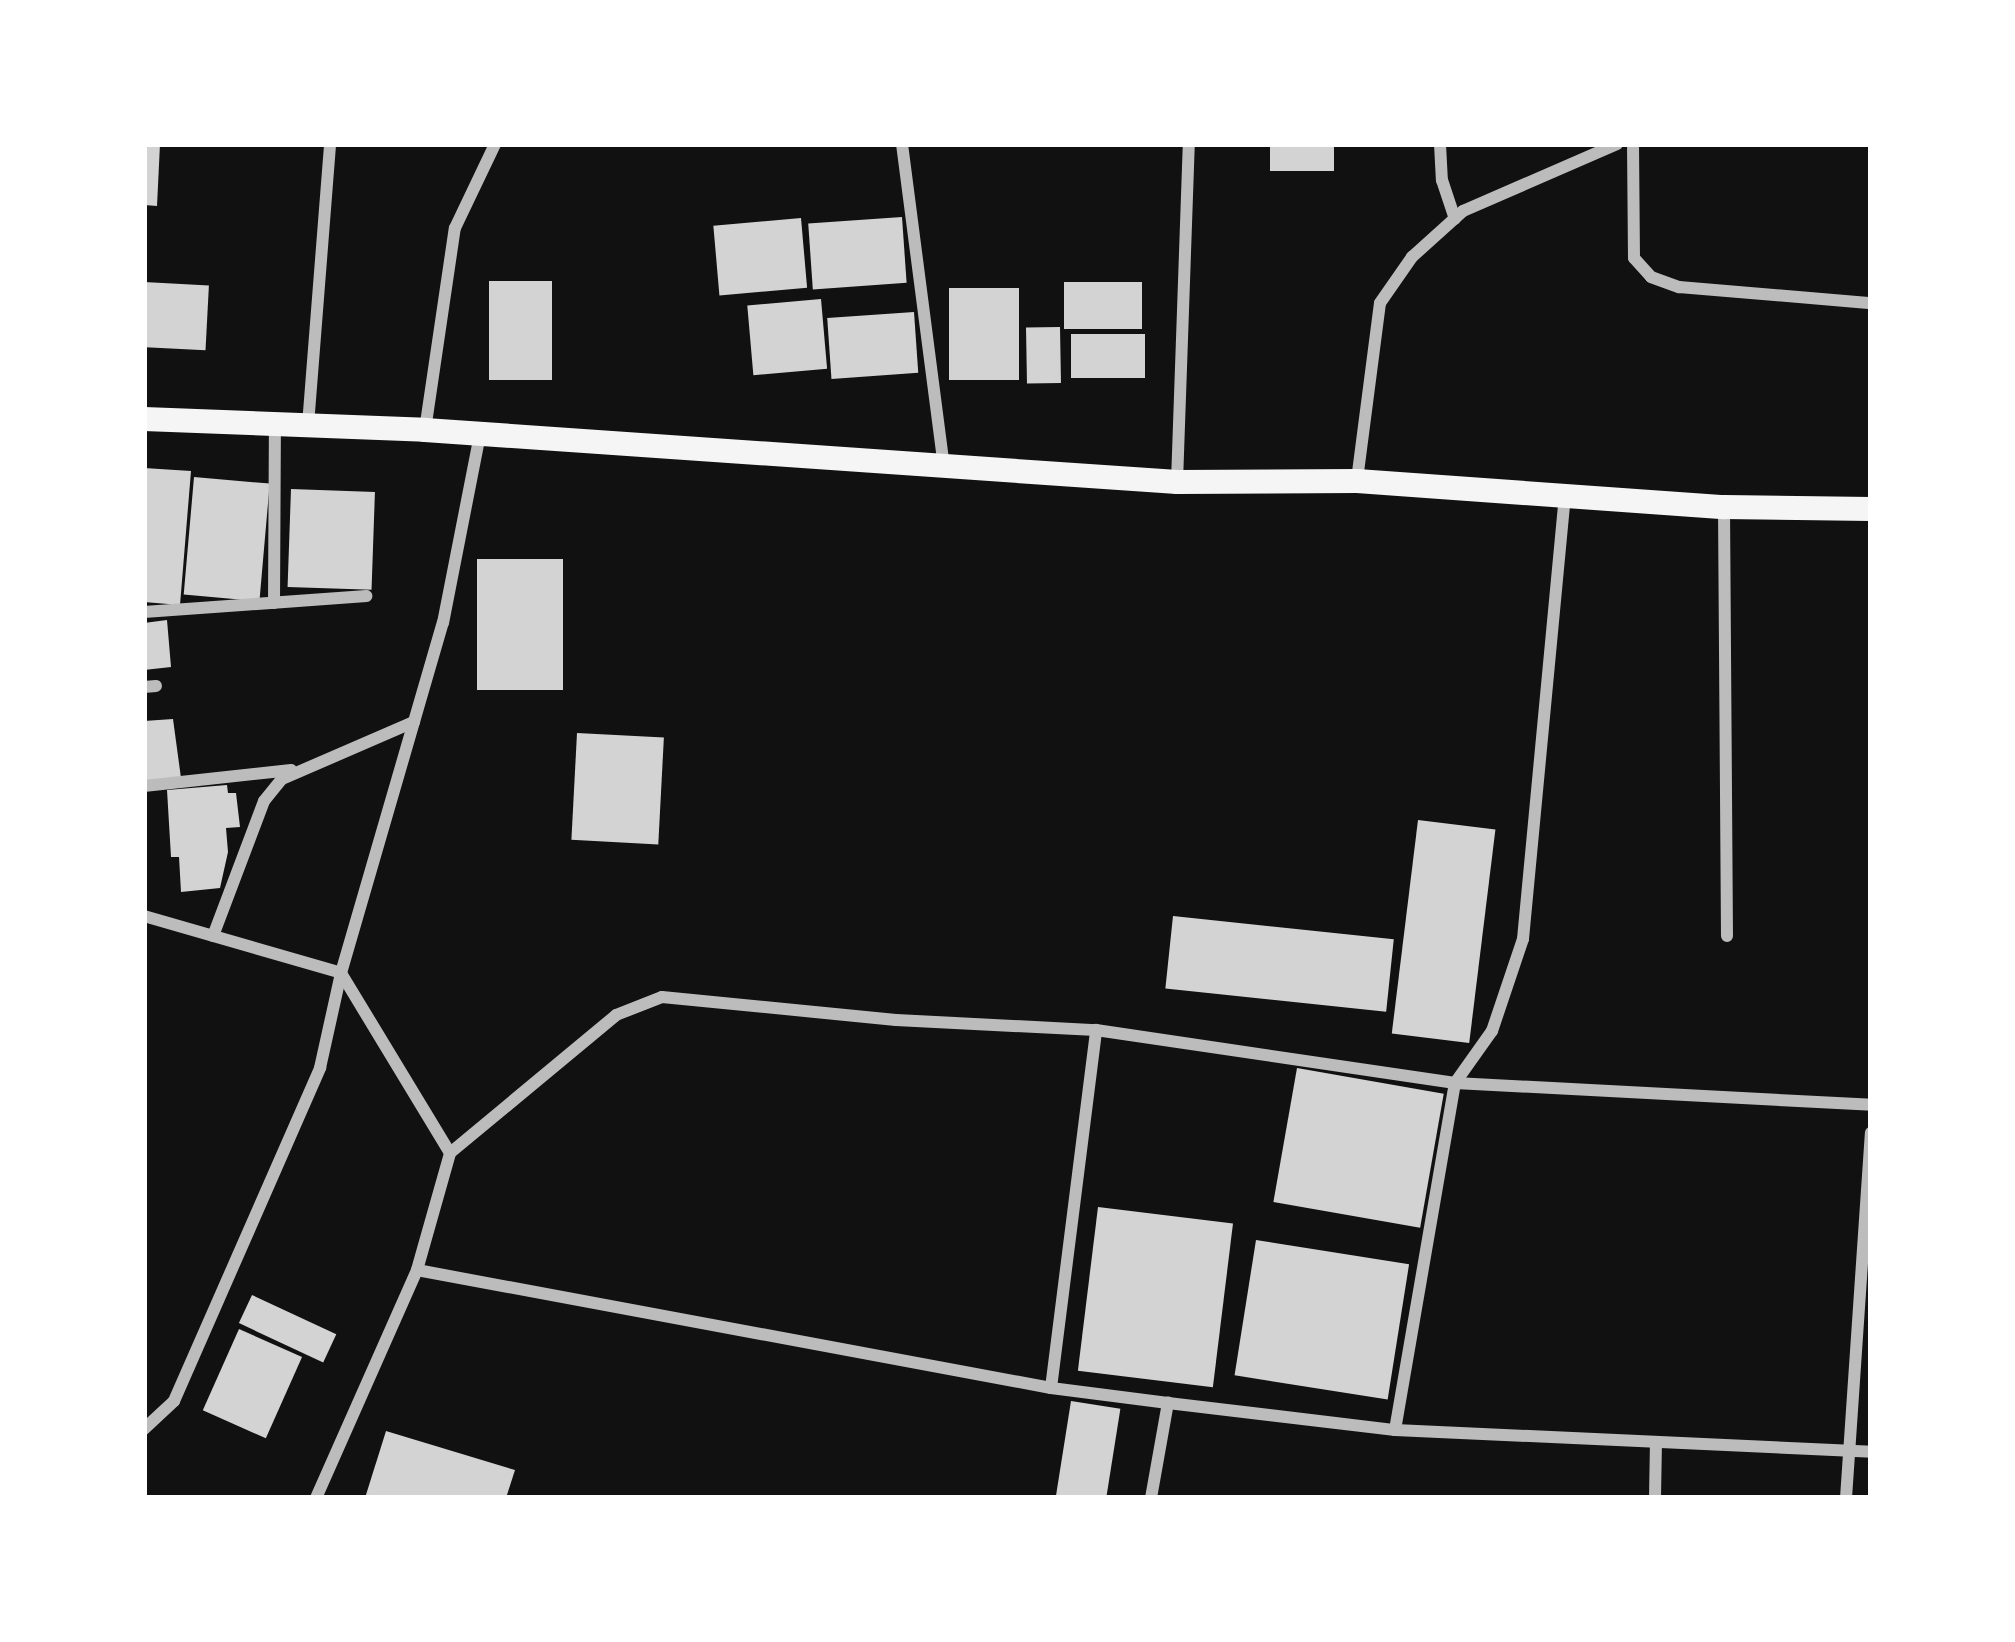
<!DOCTYPE html>
<style>
body{margin:0}
#map{position:relative;width:2015px;height:1642px;overflow:hidden;background:#111;font-family:Poppins,sans-serif}
div>[style]{position:absolute}
.building>*{inset:0;background:#d3d3d3;transform-origin:0 0}
.minor>*{height:12px;margin:-6px;padding:0 6px;transform-origin:6px;border-radius:6px;background:#bcbcbc}
.secondary>*{height:24px;margin:-12px;padding:0 12px;transform-origin:12px;border-radius:12px;background:#f5f5f5}
span{translate:-50% -50%;white-space:nowrap;text-align:center;line-height:1.15;-webkit-text-stroke:10px #fff;paint-order:stroke}
.frame{position:absolute;inset:0;border:147px solid #fff;pointer-events:none}
</style>
<div id="map">
<div class="building">
<i style="clip-path:polygon(144px 144px,160px 144px,157px 206px,144px 205px)"></i>
<i style="left:1270px;top:144px;width:64px;height:27px"></i>
<i style="left:902px;top:217px;width:66px;height:94px;rotate:86deg"></i>
<i style="left:801px;top:218px;width:70px;height:88px;rotate:85deg"></i>
<i style="left:489px;top:281px;width:63px;height:99px"></i>
<i style="left:144px;top:282px;width:65px;height:65px;rotate:3deg"></i>
<i style="left:1064px;top:282px;width:78px;height:47px"></i>
<i style="left:949px;top:288px;width:70px;height:92px"></i>
<i style="left:821px;top:299px;width:70px;height:74px;rotate:85deg"></i>
<i style="left:914px;top:312px;width:61px;height:87px;rotate:86deg"></i>
<i style="left:1060px;top:327px;width:56px;height:34px;rotate:89deg"></i>
<i style="left:1145px;top:334px;width:44px;height:74px;rotate:90deg"></i>
<i style="clip-path:polygon(144px 468px,191px 471px,180px 605px,144px 602px)"></i>
<i style="left:194px;top:477px;width:76px;height:118px;rotate:5deg"></i>
<i style="left:291px;top:489px;width:84px;height:98px;rotate:2deg"></i>
<i style="left:477px;top:559px;width:86px;height:131px"></i>
<i style="clip-path:polygon(167px 620px,171px 667px,144px 670px,144px 623px)"></i>
<i style="clip-path:polygon(173px 719px,181px 778px,144px 783px,144px 721px)"></i>
<i style="left:577px;top:733px;width:87px;height:107px;rotate:3deg"></i>
<i style="clip-path:polygon(227px 785px,228px 793px,236px 793px,240px 827px,226px 828px,228px 852px,220px 888px,181px 892px,179px 857px,171px 857px,167px 790px)"></i>
<i style="left:1418px;top:820px;width:78px;height:215px;rotate:7deg"></i>
<i style="left:1173px;top:916px;width:222px;height:73px;rotate:6deg"></i>
<i style="left:1297px;top:1068px;width:149px;height:136px;rotate:10deg"></i>
<i style="left:1098px;top:1207px;width:136px;height:165px;rotate:7deg"></i>
<i style="left:1256px;top:1240px;width:155px;height:137px;rotate:9deg"></i>
<i style="left:252px;top:1295px;width:93px;height:31px;rotate:25deg"></i>
<i style="left:239px;top:1329px;width:69px;height:89px;rotate:24deg"></i>
<i style="left:1071px;top:1401px;width:50px;height:98px;rotate:9deg"></i>
<i style="clip-path:polygon(386px 1431px,515px 1470px,506px 1498px,365px 1498px)"></i>
</div>
<div class="minor">
<i style="left:902px;top:144px;width:326px;rotate:82.6deg"></i>
<i style="left:1440px;top:144px;width:36px;rotate:87deg"></i>
<i style="left:1442px;top:180px;width:41px;rotate:71.6deg"></i>
<i style="left:1633px;top:144px;width:114px;rotate:89.5deg"></i>
<i style="left:1634px;top:258px;width:25px;rotate:48deg"></i>
<i style="left:1651px;top:277px;width:30px;rotate:20deg"></i>
<i style="left:1679px;top:287px;width:193px;rotate:4.8deg"></i>
<i style="left:308px;top:425px;width:282px;rotate:-85.5deg"></i>
<i style="left:425px;top:430px;width:204px;rotate:-81.6deg"></i>
<i style="left:455px;top:228px;width:93px;rotate:-64.5deg"></i>
<i style="left:1357px;top:480px;width:178px;rotate:-82.6deg"></i>
<i style="left:1380px;top:303px;width:56px;rotate:-55.2deg"></i>
<i style="left:1412px;top:257px;width:69px;rotate:-42deg"></i>
<i style="left:1463px;top:211px;width:168px;rotate:-23.5deg"></i>
<i style="left:1177px;top:482px;width:338px;rotate:-88deg"></i>
<i style="left:1724px;top:507px;width:429px;rotate:89.6deg"></i>
<i style="left:274px;top:603px;width:179px;rotate:-89.7deg"></i>
<i style="left:144px;top:612px;width:223px;rotate:-4.1deg"></i>
<i style="left:144px;top:687px;width:12px;rotate:-5deg"></i>
<i style="left:144px;top:786px;width:148px;rotate:-6.2deg"></i>
<i style="left:144px;top:916px;width:205px;rotate:16.1deg"></i>
<i style="left:341px;top:973px;width:210px;rotate:58.8deg"></i>
<i style="left:213px;top:936px;width:144px;rotate:-69.3deg"></i>
<i style="left:264px;top:801px;width:28px;rotate:-51deg"></i>
<i style="left:282px;top:779px;width:144px;rotate:-23.4deg"></i>
<i style="left:417px;top:1270px;width:645px;rotate:10.54deg"></i>
<i style="left:1051px;top:1388px;width:118px;rotate:7.3deg"></i>
<i style="left:1168px;top:1403px;width:229px;rotate:6.8deg"></i>
<i style="left:1395px;top:1430px;width:477px;rotate:2.6deg"></i>
<i style="left:1051px;top:1388px;width:361px;rotate:-82.8deg"></i>
<i style="left:144px;top:1429px;width:41px;rotate:-43deg"></i>
<i style="left:174px;top:1401px;width:364px;rotate:-66.3deg"></i>
<i style="left:320px;top:1068px;width:97px;rotate:-77.5deg"></i>
<i style="left:341px;top:973px;width:365px;rotate:-73.8deg"></i>
<i style="left:443px;top:623px;width:192px;rotate:-78.9deg"></i>
<i style="left:1395px;top:1430px;width:352px;rotate:-80.2deg"></i>
<i style="left:1455px;top:1083px;width:417px;rotate:3deg"></i>
<i style="left:316px;top:1498px;width:249px;rotate:-66.1deg"></i>
<i style="left:417px;top:1270px;width:122px;rotate:-74.2deg"></i>
<i style="left:450px;top:1153px;width:216px;rotate:-39.7deg"></i>
<i style="left:616px;top:1015px;width:49px;rotate:-21.4deg"></i>
<i style="left:662px;top:997px;width:235px;rotate:5.6deg"></i>
<i style="left:896px;top:1020px;width:200px;rotate:2.9deg"></i>
<i style="left:1096px;top:1030px;width:363px;rotate:8.4deg"></i>
<i style="left:1455px;top:1083px;width:64px;rotate:-54.6deg"></i>
<i style="left:1492px;top:1031px;width:97px;rotate:-71.4deg"></i>
<i style="left:1523px;top:939px;width:447px;rotate:-84.6deg"></i>
<i style="left:1151px;top:1498px;width:97px;rotate:-79.9deg"></i>
<i style="left:1655px;top:1498px;width:55px;rotate:-89deg"></i>
<i style="left:1846px;top:1498px;width:366px;rotate:-86.1deg"></i>
</div>
<div class="secondary">
<i style="left:144px;top:419px;width:281px;rotate:2.2deg"></i>
<i style="left:425px;top:430px;width:754px;rotate:3.96deg"></i>
<i style="left:1177px;top:482px;width:180px;rotate:-0.3deg"></i>
<i style="left:1357px;top:481px;width:368px;rotate:4.1deg"></i>
<i style="left:1724px;top:507px;width:147px;rotate:0.8deg"></i>
</div>
<div class="frame"></div>
</div>
